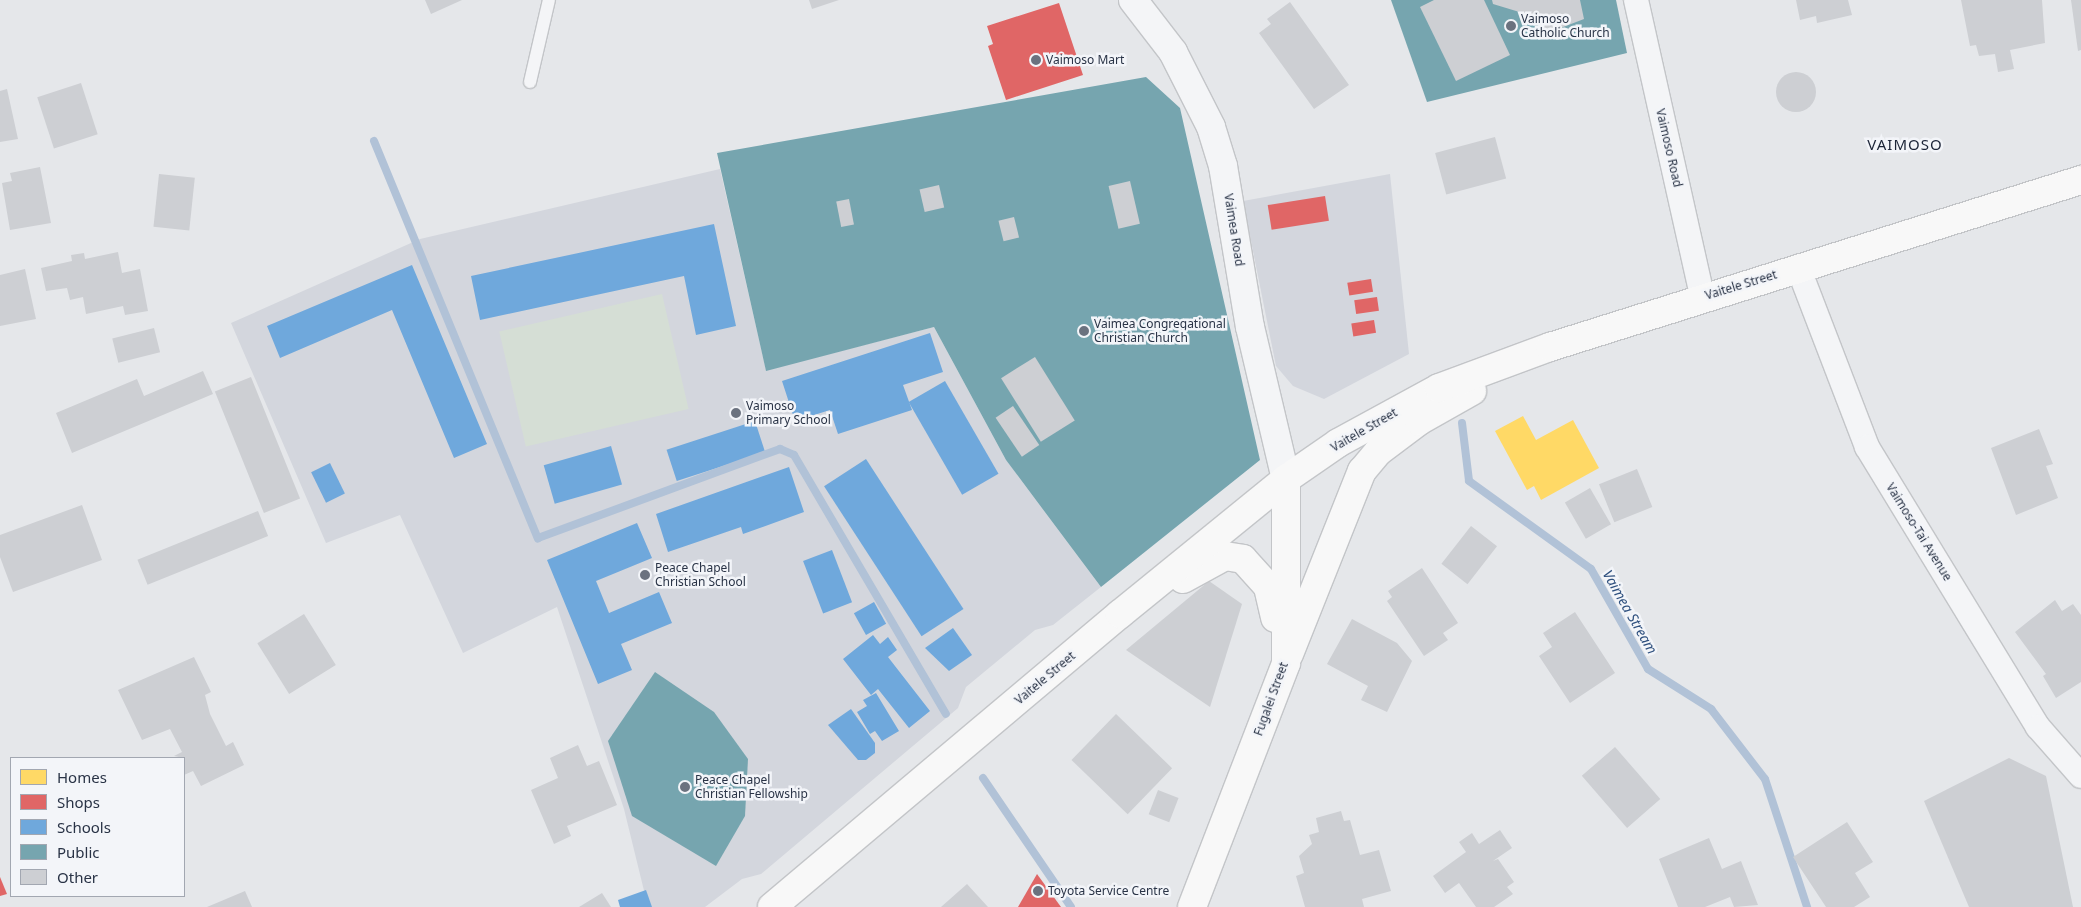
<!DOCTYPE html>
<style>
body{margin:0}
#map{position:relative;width:2081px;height:907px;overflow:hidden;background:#e5e7ea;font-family:"Noto Sans",sans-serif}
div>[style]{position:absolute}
.built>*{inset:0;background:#d3d6dd}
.green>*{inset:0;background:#d5ded5;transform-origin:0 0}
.homes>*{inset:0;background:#ffd966}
.shops>*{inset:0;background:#e06666;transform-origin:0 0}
.schools>*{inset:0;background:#6fa8dc;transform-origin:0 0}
.public>*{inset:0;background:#76a5af}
.stream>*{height:8px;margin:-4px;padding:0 4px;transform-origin:4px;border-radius:4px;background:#b1c2d7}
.building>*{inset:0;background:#cdcfd3;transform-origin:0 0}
.round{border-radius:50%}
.roads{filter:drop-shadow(1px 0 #c3c5c8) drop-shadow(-1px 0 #c3c5c8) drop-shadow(0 1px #c3c5c8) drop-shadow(0 -1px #c3c5c8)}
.service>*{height:12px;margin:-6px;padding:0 6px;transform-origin:6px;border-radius:6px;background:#f4f5f7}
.minor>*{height:24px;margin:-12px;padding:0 12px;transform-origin:12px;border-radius:12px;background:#f4f5f7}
.tertiary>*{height:28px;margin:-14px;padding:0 14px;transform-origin:14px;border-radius:14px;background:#f4f5f7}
.primary>*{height:28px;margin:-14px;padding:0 14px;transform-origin:14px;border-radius:14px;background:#f8f8f8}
.dots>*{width:14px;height:14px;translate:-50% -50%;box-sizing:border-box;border:2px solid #f3f5f9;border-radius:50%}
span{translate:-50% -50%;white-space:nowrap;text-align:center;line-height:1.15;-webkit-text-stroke:5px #f3f5f9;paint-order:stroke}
.poi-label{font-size:12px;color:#293346}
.left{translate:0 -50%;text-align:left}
.street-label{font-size:12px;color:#293346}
.water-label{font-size:14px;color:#2f507e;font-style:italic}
.quarter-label{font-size:15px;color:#1b2437;letter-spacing:1px}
.legend{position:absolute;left:10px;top:757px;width:175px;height:140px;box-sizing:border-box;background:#f3f5f9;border:1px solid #a2a7b1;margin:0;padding:6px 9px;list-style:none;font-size:15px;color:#293346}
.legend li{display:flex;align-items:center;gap:10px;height:25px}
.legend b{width:25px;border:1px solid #a2a7b1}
</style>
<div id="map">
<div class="built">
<i style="clip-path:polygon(720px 169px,766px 370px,934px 327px,1006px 460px,1101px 587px,1053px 625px,1035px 630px,966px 687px,958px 708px,761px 874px,742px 879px,705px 907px,648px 907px,624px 809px,557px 607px,463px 653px,400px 515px,326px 543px,231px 323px,420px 239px)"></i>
<i style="clip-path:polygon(1390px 174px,1409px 354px,1324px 399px,1293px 386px,1276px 366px,1243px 201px)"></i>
</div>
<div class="green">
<i style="left:662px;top:294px;width:118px;height:167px;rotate:77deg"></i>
</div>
<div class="homes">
<i style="clip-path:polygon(1523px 416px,1536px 440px,1573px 420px,1599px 468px,1541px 500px,1534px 486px,1527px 490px,1495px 431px)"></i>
<i style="clip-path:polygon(1091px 425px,1130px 477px,1115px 489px,1130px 508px,1106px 527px,1090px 507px,1072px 521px,1032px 471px)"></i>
</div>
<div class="shops">
<i style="clip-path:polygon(1059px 3px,1083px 75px,1006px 100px,988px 46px,993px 44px,987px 26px)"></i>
<i style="left:1325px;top:196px;width:25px;height:58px;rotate:81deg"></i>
<i style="left:1371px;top:279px;width:13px;height:24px;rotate:81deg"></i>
<i style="left:1377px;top:297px;width:14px;height:23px;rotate:82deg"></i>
<i style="left:1374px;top:320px;width:13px;height:23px;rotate:81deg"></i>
<i style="clip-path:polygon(1037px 874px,1061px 907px,1018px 907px)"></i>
<i style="clip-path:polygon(0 877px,7px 894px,0 896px)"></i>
</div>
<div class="schools">
<i style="clip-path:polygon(714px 224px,736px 326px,696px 335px,684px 276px,480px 320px,471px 276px)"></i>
<i style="clip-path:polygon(412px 265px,487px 444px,454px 458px,392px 310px,280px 358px,267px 326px)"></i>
<i style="clip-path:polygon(930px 333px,943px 372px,903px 385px,912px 410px,838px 434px,830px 410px,795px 421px,782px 381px)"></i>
<i style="left:945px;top:381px;width:107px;height:42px;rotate:60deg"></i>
<i style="left:755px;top:421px;width:33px;height:93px;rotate:72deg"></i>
<i style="left:611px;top:446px;width:40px;height:70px;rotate:74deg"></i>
<i style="left:866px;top:459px;width:179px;height:50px;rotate:57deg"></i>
<i style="left:330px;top:463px;width:34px;height:21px;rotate:64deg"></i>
<i style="clip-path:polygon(789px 467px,804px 512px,743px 534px,741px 527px,668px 552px,656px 514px)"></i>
<i style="clip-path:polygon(637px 523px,652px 558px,596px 581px,609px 613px,659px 592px,672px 623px,621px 644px,632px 670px,598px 684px,547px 560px)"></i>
<i style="left:832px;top:550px;width:56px;height:31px;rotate:69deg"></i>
<i style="left:874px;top:602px;width:25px;height:23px;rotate:61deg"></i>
<i style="clip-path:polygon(953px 628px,972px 655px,949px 671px,925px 648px)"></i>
<i style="clip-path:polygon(873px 635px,880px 644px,888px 637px,897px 650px,888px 657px,930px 711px,909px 728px,878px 689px,871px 695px,843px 659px)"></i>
<i style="clip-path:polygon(876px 693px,899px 731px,882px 741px,875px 731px,870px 734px,857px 712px,867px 706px,863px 700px)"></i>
<i style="clip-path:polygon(851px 709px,875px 743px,875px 753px,866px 760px,858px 760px,828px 725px)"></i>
<i style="clip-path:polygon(646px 890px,652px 907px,620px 907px,618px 900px)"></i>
</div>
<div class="public">
<i style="clip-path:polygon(1391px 0,1616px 0,1627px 53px,1427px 102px)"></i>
<i style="clip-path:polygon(1146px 77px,1180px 108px,1260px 460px,1101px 587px,1006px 460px,934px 327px,766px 371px,717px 153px)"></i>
<i style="clip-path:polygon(655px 672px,714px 712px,748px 759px,745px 816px,716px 866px,632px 816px,608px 741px)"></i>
</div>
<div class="stream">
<i style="left:374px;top:141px;width:430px;rotate:67.6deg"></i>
<i style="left:538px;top:538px;width:258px;rotate:-20.2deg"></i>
<i style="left:780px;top:449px;width:15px;rotate:23deg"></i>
<i style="left:794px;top:455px;width:300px;rotate:59.6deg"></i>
<i style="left:1462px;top:423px;width:58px;rotate:83.1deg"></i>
<i style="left:1469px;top:481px;width:150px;rotate:35.8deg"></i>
<i style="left:1591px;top:569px;width:115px;rotate:60.3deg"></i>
<i style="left:1648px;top:669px;width:75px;rotate:32.4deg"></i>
<i style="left:1711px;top:709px;width:88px;rotate:52.4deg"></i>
<i style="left:1765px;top:779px;width:135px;rotate:71.8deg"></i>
<i style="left:983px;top:778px;width:156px;rotate:55.7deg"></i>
</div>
<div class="building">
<i style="clip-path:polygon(425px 0,462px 0,431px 14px)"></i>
<i style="clip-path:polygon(809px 0,839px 0,812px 9px)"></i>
<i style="clip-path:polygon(1434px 0,1484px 0,1510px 55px,1456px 81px,1420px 7px)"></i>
<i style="clip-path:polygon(1492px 0,1580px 0,1584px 19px,1545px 34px,1539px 18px,1493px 4px)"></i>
<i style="clip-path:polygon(1796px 0,1848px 0,1852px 15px,1817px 23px,1816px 16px,1800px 20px)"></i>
<i style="clip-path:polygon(1961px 0,2042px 0,2045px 43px,2010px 50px,2014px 69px,1998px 72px,1995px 54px,1979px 56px,1976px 45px,1970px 46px)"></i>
<i style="clip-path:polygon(2071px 0,2081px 0,2081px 50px,2078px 51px)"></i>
<i style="clip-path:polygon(1290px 2px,1349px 85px,1314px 109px,1259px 33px,1271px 24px,1267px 19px)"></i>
<i class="round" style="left:1776px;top:72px;width:40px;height:40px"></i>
<i style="left:81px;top:83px;width:54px;height:46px;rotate:72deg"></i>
<i style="clip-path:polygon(7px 89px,18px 139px,0 142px,0 91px)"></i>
<i style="left:1495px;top:137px;width:43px;height:62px;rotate:75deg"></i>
<i style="clip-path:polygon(40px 167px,51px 223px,10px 230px,2px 183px,12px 181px,10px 173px)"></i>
<i style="left:159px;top:174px;width:36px;height:53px;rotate:6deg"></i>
<i style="left:1130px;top:181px;width:44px;height:22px;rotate:77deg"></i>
<i style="left:939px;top:185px;width:23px;height:20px;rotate:77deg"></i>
<i style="left:849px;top:199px;width:26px;height:13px;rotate:79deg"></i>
<i style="left:1014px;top:217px;width:21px;height:16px;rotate:76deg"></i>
<i style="clip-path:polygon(118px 252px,122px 273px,140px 269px,148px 311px,125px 315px,123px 306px,86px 314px,83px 297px,70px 300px,67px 288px,46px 291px,41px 268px,72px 261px,71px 255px,84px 253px,85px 259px)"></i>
<i style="clip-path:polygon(25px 269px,36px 319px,0 326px,0 275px)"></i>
<i style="left:154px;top:328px;width:25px;height:43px;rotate:76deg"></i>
<i style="left:1035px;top:357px;width:75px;height:40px;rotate:58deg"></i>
<i style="clip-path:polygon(203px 371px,213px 394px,72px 453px,56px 413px,137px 379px,144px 396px)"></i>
<i style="left:251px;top:377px;width:131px;height:39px;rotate:68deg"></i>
<i style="left:1013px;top:406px;width:47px;height:21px;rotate:56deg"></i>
<i style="clip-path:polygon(2039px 429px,2053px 464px,2046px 466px,2058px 498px,2016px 515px,1991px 448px)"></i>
<i style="left:1637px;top:469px;width:41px;height:41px;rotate:68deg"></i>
<i style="left:1590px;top:488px;width:42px;height:29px;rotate:60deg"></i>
<i style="clip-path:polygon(82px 505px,102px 560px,13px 592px,0 557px,0 535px)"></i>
<i style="left:258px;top:511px;width:27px;height:130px;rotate:68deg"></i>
<i style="left:1471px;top:526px;width:33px;height:48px;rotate:38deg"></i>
<i style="clip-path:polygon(1422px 568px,1458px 623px,1443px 633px,1448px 640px,1424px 656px,1387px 601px,1392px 597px,1388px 591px)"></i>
<i style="clip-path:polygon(1209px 581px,1242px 604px,1210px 707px,1126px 650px)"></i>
<i style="clip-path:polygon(2055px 600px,2062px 611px,2073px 604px,2081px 615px,2081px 682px,2056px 698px,2043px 676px,2046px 674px,2015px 632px)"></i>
<i style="clip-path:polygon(1575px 612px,1615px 673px,1570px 703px,1539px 656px,1552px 647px,1543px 633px)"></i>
<i style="left:304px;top:614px;width:60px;height:55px;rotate:58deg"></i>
<i style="clip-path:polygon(1352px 619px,1397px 643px,1412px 661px,1387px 712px,1361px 700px,1368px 686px,1327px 664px)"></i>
<i style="clip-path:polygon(194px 657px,211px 692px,205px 695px,210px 714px,226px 746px,233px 742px,244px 765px,201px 786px,193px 771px,184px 775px,184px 758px,174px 756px,182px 752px,170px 729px,142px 740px,118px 690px)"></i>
<i style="left:1116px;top:714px;width:78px;height:64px;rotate:44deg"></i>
<i style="clip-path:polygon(578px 745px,587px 766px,599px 761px,617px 805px,567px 826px,571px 836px,554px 844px,531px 790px,558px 778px,550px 758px)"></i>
<i style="left:1615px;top:747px;width:69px;height:44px;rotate:49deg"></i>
<i style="clip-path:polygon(2009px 758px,2046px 776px,2073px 907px,1969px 907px,1924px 801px)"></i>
<i style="left:1158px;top:790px;width:22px;height:26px;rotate:21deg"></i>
<i style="clip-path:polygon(1341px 811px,1344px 821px,1350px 820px,1360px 855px,1379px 850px,1391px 891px,1362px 899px,1364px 907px,1305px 907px,1296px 876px,1304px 873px,1299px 856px,1312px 844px,1309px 835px,1319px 832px,1316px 818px)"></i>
<i style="clip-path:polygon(1847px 822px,1873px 862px,1855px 873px,1870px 897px,1854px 907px,1826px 907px,1793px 857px)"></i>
<i style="clip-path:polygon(1500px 830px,1512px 848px,1493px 861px,1498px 859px,1514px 882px,1507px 887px,1513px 894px,1494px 907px,1476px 907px,1459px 883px,1445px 893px,1433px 876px,1466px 852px,1459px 842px,1472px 833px,1479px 844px)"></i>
<i style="clip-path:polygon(1709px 838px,1722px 869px,1741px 861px,1758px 905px,1734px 907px,1730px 897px,1705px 907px,1678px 907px,1659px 859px)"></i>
<i style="clip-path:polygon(967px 884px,988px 907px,941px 907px)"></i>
<i style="clip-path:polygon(245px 891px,252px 907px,207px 907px)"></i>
<i style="clip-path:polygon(602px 893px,611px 907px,579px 907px)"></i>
</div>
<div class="roads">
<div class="service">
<i style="left:530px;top:82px;width:84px;rotate:-77deg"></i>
</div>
<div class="minor">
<i style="left:1636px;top:0;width:303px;rotate:77.4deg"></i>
<i style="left:1798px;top:267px;width:193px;rotate:69deg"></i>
<i style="left:1867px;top:447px;width:328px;rotate:58.6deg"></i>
<i style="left:2038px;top:727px;width:65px;rotate:48.7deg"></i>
</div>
<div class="tertiary">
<i style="left:1133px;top:0;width:66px;rotate:52.4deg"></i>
<i style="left:1173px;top:52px;width:84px;rotate:63.1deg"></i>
<i style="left:1211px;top:127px;width:41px;rotate:72.9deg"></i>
<i style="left:1223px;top:166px;width:163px;rotate:80.5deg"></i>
<i style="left:1250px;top:327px;width:156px;rotate:76.7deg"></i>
</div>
<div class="primary">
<i style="left:1183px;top:579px;width:48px;rotate:-28.7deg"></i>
<i style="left:1225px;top:556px;width:18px;rotate:9deg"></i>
<i style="left:1243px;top:559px;width:38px;rotate:48deg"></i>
<i style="left:1268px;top:587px;width:32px;rotate:77deg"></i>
<i style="left:1289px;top:654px;width:197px;rotate:-68.3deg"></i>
<i style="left:1362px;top:471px;width:26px;rotate:-50deg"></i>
<i style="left:1379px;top:451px;width:50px;rotate:-36.9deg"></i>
<i style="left:1419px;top:421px;width:61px;rotate:-29.5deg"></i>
<i style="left:772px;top:907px;width:455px;rotate:-40.1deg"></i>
<i style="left:1120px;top:614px;width:214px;rotate:-39.1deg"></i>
<i style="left:1286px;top:479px;width:63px;rotate:-34.7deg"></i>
<i style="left:1338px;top:443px;width:115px;rotate:-28.6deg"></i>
<i style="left:1439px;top:388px;width:118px;rotate:-20.3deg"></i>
<i style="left:1550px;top:347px;width:557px;rotate:-17.46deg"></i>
<i style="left:1192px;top:907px;width:261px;rotate:-68.9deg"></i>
<i style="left:1286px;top:663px;width:184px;rotate:-90deg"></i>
</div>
</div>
<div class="dots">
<i style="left:1511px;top:26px;background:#6b727f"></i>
<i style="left:1036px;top:60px;background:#6b727f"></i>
<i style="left:1084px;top:331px;background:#6b727f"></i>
<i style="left:736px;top:413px;background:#6b727f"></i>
<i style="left:645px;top:575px;background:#6b727f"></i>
<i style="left:685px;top:787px;background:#6b727f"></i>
<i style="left:1038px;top:891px;background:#6b727f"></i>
</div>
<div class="poi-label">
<span class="left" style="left:1521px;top:26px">Vaimoso<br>Catholic Church</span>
<span class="left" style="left:1046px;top:60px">Vaimoso Mart</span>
<span class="left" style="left:1094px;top:331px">Vaimea Congregational<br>Christian Church</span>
<span class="left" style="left:746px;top:413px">Vaimoso<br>Primary School</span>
<span class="left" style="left:655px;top:575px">Peace Chapel<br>Christian School</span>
<span class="left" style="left:695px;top:787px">Peace Chapel<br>Christian Fellowship</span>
<span class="left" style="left:1048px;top:891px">Toyota Service Centre</span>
</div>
<div class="street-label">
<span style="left:1669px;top:148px;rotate:77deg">Vaimoso Road</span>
<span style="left:1234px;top:230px;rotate:81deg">Vaimea Road</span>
<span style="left:1741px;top:285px;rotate:-17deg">Vaitele Street</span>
<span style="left:1364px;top:430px;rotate:-30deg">Vaitele Street</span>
<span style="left:1919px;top:532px;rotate:58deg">Vaimoso-Tai Avenue</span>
<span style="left:1045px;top:678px;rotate:-40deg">Vaitele Street</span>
<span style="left:1271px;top:699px;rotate:-70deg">Fugalei Street</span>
</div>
<div class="water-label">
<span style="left:1630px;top:612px;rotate:60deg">Vaimea Stream</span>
</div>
<div class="quarter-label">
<span style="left:1905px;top:145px">VAIMOSO</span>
</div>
<ul class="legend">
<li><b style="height:14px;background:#ffd966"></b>Homes</li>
<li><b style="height:14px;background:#e06666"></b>Shops</li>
<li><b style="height:14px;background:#6fa8dc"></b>Schools</li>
<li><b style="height:14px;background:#76a5af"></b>Public</li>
<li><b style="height:14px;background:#cdcfd3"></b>Other</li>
</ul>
</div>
